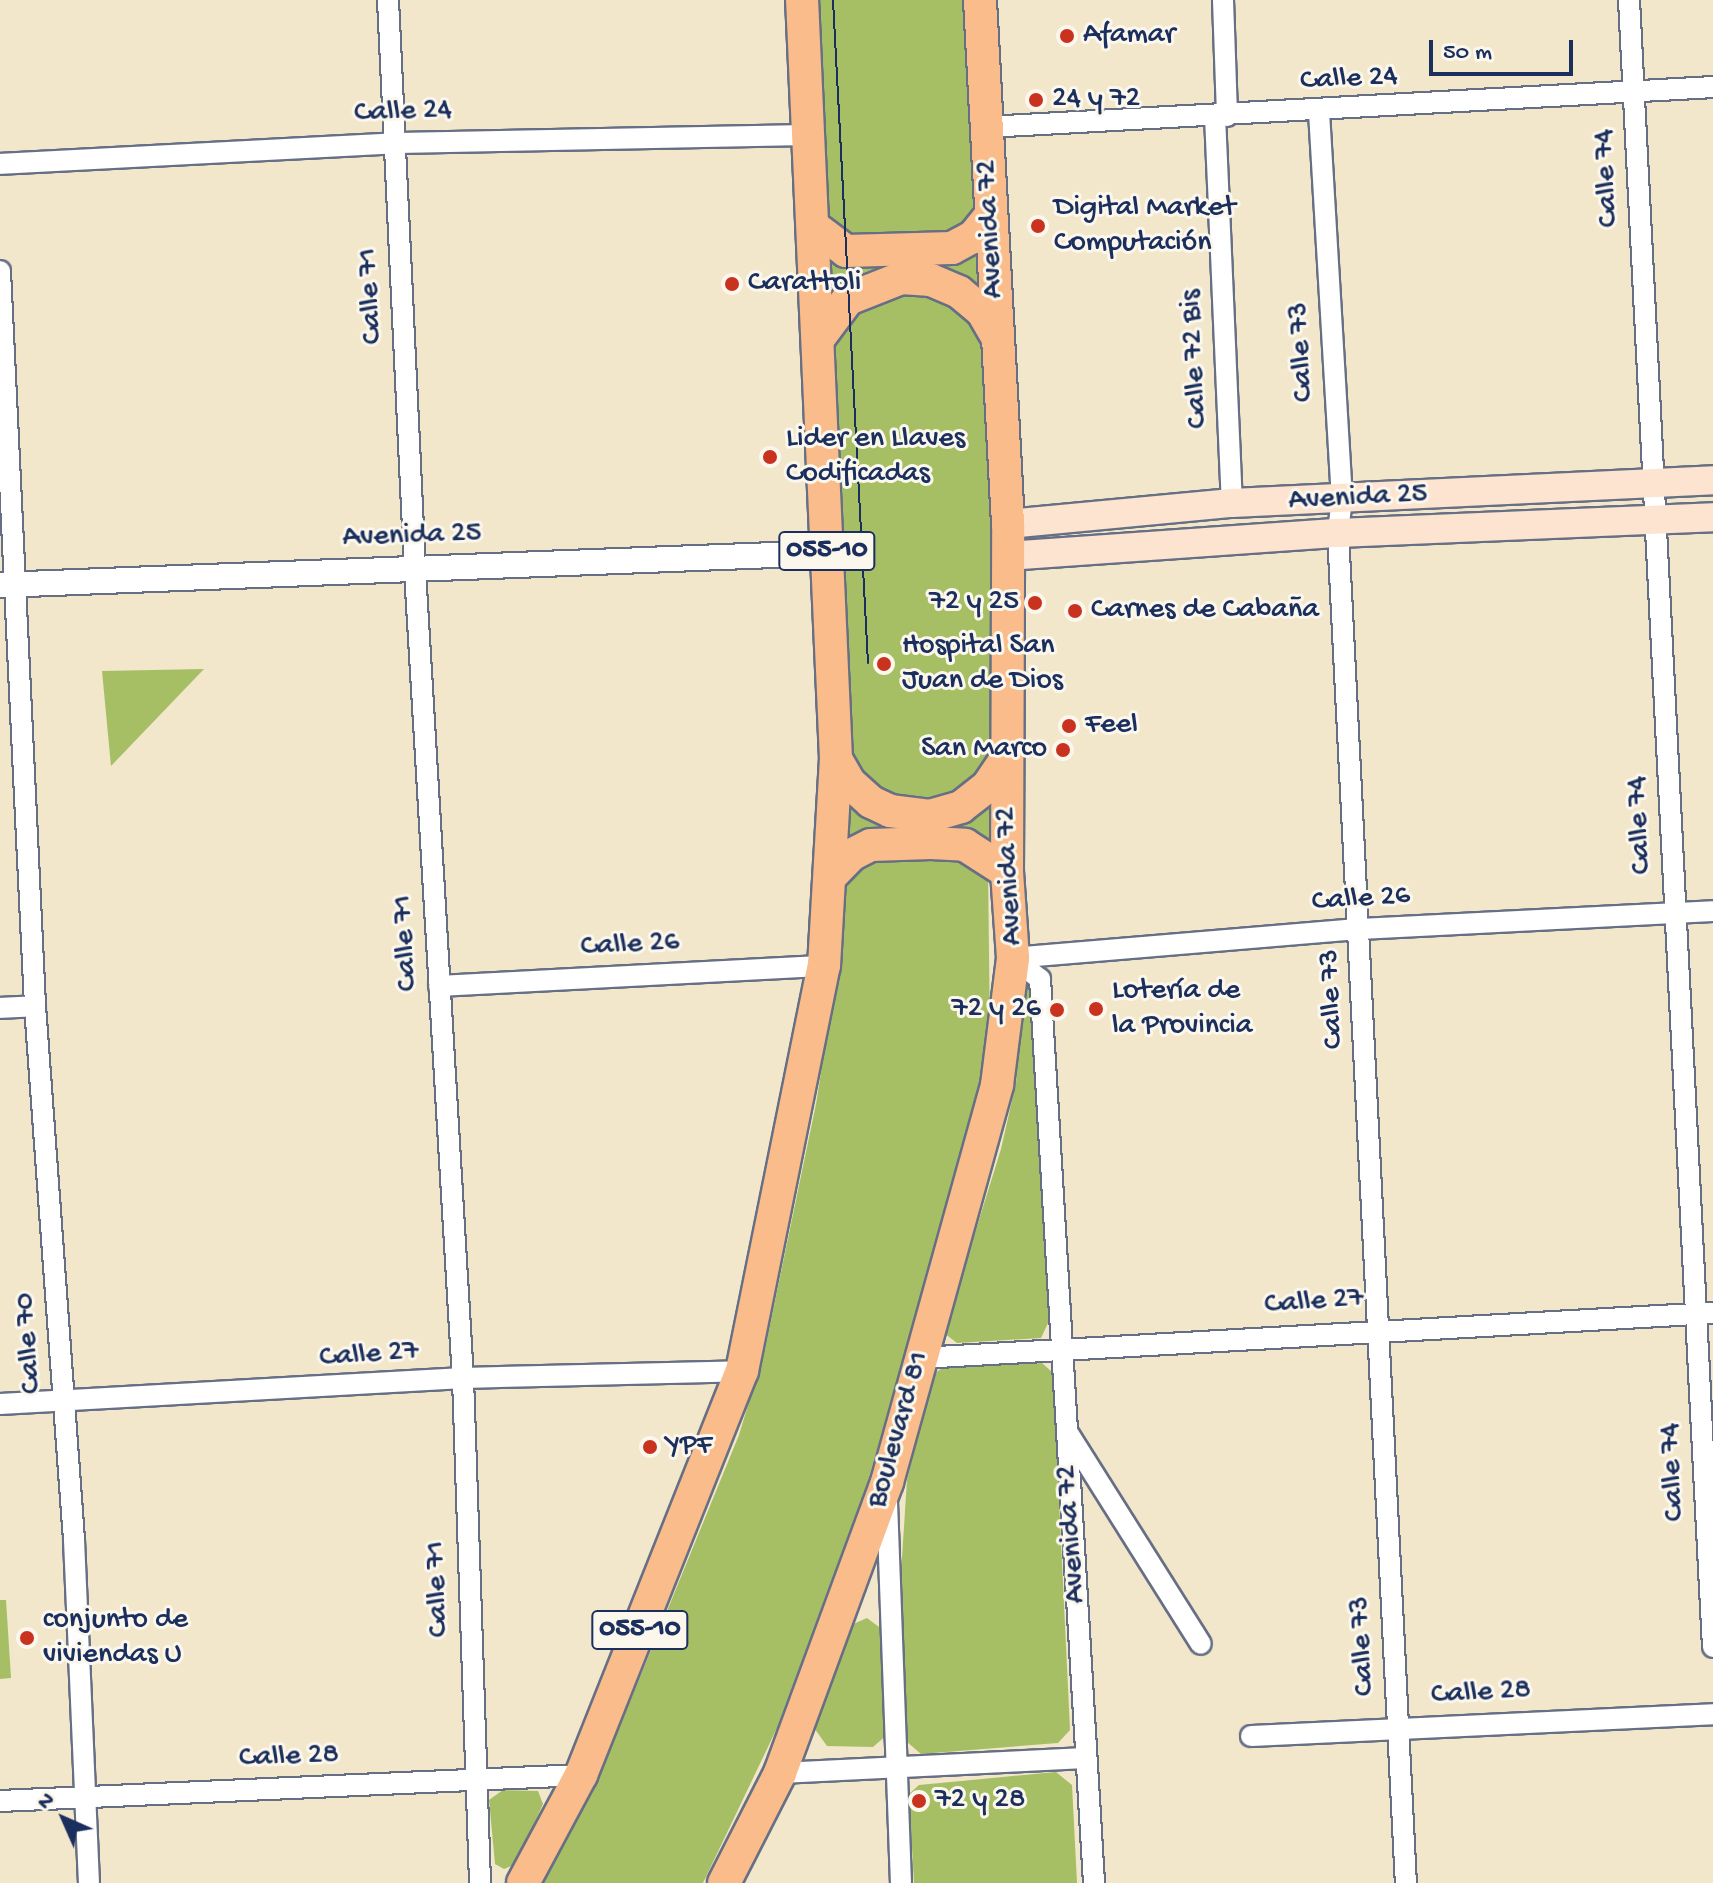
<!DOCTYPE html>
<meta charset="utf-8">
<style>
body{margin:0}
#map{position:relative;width:1713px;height:1883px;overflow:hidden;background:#f2e6cb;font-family:"Gochi Hand",sans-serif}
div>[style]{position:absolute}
.green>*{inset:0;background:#a6bf64}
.roads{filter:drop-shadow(2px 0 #666f84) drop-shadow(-2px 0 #666f84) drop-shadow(0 2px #666f84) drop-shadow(0 -2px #666f84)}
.minor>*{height:20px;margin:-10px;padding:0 10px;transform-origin:10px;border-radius:10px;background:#fff}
.tertiary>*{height:24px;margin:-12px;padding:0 12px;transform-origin:12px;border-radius:12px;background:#fff}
.secondary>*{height:28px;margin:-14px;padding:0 14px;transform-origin:14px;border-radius:14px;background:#fde4d0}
.trunk>*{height:32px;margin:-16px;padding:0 16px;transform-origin:16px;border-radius:16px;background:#f9bc8a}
.tram>*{height:2px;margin:-1px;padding:0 1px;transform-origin:1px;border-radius:1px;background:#1b2f5e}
.dots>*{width:22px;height:22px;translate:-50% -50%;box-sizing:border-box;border:4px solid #fbf7ec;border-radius:50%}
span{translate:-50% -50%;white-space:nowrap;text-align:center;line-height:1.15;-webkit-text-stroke:6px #fbf7ec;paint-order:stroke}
.shield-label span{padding:2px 6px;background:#fbf7ec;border:2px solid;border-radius:6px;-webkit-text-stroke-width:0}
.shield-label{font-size:28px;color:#1b2f5e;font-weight:700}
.poi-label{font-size:30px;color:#1b2f5e}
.left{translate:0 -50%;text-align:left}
.right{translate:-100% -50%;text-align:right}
.street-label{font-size:30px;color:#1b2f5e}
.north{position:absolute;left:24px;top:1779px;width:80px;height:80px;-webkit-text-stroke:6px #fbf7ec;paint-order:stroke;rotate:315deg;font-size:22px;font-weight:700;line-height:32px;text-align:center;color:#1b2f5e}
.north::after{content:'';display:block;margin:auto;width:28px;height:36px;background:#1b2f5e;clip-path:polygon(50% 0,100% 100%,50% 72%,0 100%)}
.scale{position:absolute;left:1429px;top:40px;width:144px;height:36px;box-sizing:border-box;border:4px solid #1b2f5e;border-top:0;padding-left:10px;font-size:24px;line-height:28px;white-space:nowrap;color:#1b2f5e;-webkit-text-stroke:6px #fbf7ec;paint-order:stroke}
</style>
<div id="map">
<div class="green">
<i style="clip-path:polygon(816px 0,964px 0,975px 208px,973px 222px,961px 233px,851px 243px,826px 220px)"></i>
<i style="clip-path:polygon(977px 246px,980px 292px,887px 265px,865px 272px,829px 300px,827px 252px)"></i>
<i style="clip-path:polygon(924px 289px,960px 308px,983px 350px,995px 595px,994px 738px,986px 767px,946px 802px,884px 797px,853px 764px,846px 738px,833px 353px,839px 331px,867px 299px)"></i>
<i style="clip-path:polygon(204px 669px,111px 766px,102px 671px)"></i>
<i style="clip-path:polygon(845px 798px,863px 813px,993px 798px,993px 842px,976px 833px,845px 846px)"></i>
<i style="clip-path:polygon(973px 852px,988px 868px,990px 1037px,977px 1114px,867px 1484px,777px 1728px,703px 1883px,539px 1883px,613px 1743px,739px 1435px,765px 1349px,816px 1104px,840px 953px,843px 875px,863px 856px)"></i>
<i style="clip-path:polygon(1030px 981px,1049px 1321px,1041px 1338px,957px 1343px,944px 1333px,1001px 1149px,1016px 1083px,1023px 987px)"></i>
<i style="clip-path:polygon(1042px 1363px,1053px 1373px,1070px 1730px,1058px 1743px,921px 1754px,906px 1741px,900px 1589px,907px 1480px,933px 1375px,942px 1368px)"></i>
<i style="clip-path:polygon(0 1600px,6px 1600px,11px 1678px,0 1679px)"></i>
<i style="clip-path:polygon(867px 1618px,883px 1630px,888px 1734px,873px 1747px,827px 1746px,812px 1725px,851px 1625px)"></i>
<i style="clip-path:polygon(1056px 1772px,1072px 1785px,1077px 1883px,914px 1883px,909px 1794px,919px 1785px)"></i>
<i style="clip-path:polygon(503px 1790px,538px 1791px,543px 1804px,516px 1864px,504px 1869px,495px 1864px,489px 1800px)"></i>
</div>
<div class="roads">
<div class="minor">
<i style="left:388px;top:0;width:572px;rotate:87.29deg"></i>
<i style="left:415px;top:571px;width:808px;rotate:86.6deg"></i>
<i style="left:463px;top:1378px;width:505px;rotate:88.07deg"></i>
<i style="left:1223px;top:0;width:116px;rotate:88deg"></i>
<i style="left:1629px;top:0;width:1649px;rotate:87.08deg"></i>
<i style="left:1319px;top:112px;width:388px;rotate:86.6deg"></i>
<i style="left:1342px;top:499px;width:34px;rotate:97deg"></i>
<i style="left:1338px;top:533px;width:1352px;rotate:87.12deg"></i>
<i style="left:1215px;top:116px;width:387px;rotate:87.5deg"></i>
<i style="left:987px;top:127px;width:727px;rotate:-3.15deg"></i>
<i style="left:0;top:164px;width:396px;rotate:-3deg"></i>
<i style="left:395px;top:143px;width:414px;rotate:-1.1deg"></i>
<i style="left:0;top:271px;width:736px;rotate:87.27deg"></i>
<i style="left:35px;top:1006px;width:535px;rotate:85.82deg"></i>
<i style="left:74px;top:1540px;width:343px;rotate:87.5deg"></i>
<i style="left:1013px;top:958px;width:34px;rotate:38deg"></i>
<i style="left:1040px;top:979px;width:906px;rotate:86.58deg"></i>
<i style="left:1013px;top:958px;width:348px;rotate:-4.8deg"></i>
<i style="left:1360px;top:929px;width:353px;rotate:-2.9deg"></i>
<i style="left:439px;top:986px;width:386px;rotate:-3deg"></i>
<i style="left:0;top:1008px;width:35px;rotate:-3deg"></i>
<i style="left:920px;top:1358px;width:794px;rotate:-3.25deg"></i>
<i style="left:0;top:1404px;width:464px;rotate:-3.2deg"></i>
<i style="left:463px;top:1378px;width:279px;rotate:-1.4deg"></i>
<i style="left:1068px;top:1433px;width:249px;rotate:57.8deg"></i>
<i style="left:887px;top:1502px;width:381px;rotate:87.9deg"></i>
<i style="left:1251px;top:1736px;width:463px;rotate:-2.7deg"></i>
<i style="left:780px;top:1773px;width:306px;rotate:-2.8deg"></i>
<i style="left:0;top:1801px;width:582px;rotate:-2.56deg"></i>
</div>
<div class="tertiary">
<i style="left:0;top:585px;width:828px;rotate:-2.22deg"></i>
</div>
<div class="secondary">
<i style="left:1008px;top:524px;width:225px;rotate:-5.4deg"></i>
<i style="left:1232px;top:503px;width:482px;rotate:-2.7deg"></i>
<i style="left:1007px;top:556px;width:332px;rotate:-4deg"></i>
<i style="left:1338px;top:533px;width:375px;rotate:-2.4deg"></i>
</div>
<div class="trunk">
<i style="left:814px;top:227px;width:40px;rotate:37deg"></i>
<i style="left:846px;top:251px;width:106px;rotate:-1.6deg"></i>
<i style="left:952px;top:248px;width:24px;rotate:-28deg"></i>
<i style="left:973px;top:237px;width:28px;rotate:-51deg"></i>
<i style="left:819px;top:338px;width:49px;rotate:-53.4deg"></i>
<i style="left:848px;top:299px;width:57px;rotate:-21.6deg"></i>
<i style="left:901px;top:278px;width:30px;rotate:4deg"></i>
<i style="left:931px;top:280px;width:30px;rotate:23deg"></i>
<i style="left:959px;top:292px;width:30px;rotate:40deg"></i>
<i style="left:982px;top:311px;width:30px;rotate:60deg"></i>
<i style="left:836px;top:759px;width:28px;rotate:60deg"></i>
<i style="left:850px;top:783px;width:28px;rotate:42deg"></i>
<i style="left:871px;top:802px;width:21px;rotate:25deg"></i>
<i style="left:890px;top:811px;width:40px;rotate:7.1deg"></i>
<i style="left:930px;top:816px;width:32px;rotate:-16deg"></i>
<i style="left:961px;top:807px;width:33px;rotate:-38deg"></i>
<i style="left:987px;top:787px;width:36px;rotate:-56deg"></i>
<i style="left:832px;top:875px;width:28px;rotate:-46deg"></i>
<i style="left:851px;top:855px;width:22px;rotate:-27deg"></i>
<i style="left:871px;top:845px;width:60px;rotate:-1.9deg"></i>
<i style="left:931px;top:843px;width:34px;rotate:3deg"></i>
<i style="left:965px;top:845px;width:50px;rotate:32.7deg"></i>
<i style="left:523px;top:1883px;width:123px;rotate:-61.8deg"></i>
<i style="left:581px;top:1775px;width:435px;rotate:-68.3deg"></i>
<i style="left:742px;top:1371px;width:413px;rotate:-78.6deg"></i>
<i style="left:824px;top:966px;width:207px;rotate:-86.7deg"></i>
<i style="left:836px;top:759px;width:760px;rotate:-92.56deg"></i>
<i style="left:724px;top:1883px;width:123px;rotate:-63deg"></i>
<i style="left:780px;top:1773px;width:310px;rotate:-69.8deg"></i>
<i style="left:887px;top:1482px;width:412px;rotate:-74.5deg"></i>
<i style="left:997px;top:1085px;width:128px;rotate:-82.8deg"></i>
<i style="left:1013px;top:958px;width:86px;rotate:-94deg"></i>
<i style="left:1007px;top:872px;width:348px;rotate:-89.8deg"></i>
<i style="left:1008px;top:524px;width:525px;rotate:-93.06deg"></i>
</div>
</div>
<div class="tram">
<i style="left:833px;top:0;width:664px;rotate:86.98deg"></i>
</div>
<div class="dots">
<i style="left:1067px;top:36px;background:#c8321e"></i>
<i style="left:1036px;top:100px;background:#c8321e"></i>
<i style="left:1038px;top:226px;background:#c8321e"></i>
<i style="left:732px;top:284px;background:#c8321e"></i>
<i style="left:770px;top:457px;background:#c8321e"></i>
<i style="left:1035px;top:603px;background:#c8321e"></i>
<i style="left:1075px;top:611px;background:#c8321e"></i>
<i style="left:884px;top:664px;background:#c8321e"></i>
<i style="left:1069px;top:726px;background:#c8321e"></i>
<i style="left:1063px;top:750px;background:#c8321e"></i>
<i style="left:1096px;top:1009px;background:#c8321e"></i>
<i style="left:1057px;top:1010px;background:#c8321e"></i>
<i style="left:650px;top:1447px;background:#c8321e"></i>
<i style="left:27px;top:1638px;background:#c8321e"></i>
<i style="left:919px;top:1801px;background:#c8321e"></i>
</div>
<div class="shield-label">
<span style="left:827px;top:551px">055-10</span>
<span style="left:640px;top:1630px">055-10</span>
</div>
<div class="poi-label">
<span class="left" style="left:1083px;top:36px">Afamar</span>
<span class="left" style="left:1052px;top:100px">24 y 72</span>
<span class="left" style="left:1054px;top:226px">Digital Market<br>Computación</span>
<span class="left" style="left:748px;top:284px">Carattoli</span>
<span class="left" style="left:786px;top:457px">Lider en Llaves<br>Codificadas</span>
<span class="right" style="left:1019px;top:603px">72 y 25</span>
<span class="left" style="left:1091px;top:611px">Carnes de Cabaña</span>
<span class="left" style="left:902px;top:664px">Hospital San<br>Juan de Dios</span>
<span class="left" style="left:1085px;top:726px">Feel</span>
<span class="right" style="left:1047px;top:750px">San Marco</span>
<span class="left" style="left:1112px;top:1009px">Lotería de<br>la Provincia</span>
<span class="right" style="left:1041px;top:1010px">72 y 26</span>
<span class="left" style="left:666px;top:1447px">YPF</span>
<span class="left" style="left:43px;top:1638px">conjunto de<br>viviendas U</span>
<span class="left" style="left:935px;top:1801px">72 y 28</span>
</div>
<div class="street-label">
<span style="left:1349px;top:80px;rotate:-3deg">Calle 24</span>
<span style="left:403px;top:113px;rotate:-2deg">Calle 24</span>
<span style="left:1608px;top:178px;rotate:-93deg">Calle 74</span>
<span style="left:992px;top:229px;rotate:-93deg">Avenida 72</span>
<span style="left:372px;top:296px;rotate:-93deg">Calle 71</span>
<span style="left:1303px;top:352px;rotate:-93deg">Calle 73</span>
<span style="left:1196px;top:359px;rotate:-93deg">Calle 72 Bis</span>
<span style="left:1358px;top:499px;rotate:-3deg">Avenida 25</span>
<span style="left:412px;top:537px;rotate:-2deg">Avenida 25</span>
<span style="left:1641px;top:825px;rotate:-93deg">Calle 74</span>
<span style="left:1011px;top:876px;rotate:-93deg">Avenida 72</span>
<span style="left:1361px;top:900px;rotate:-4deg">Calle 26</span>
<span style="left:407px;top:943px;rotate:-93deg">Calle 71</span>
<span style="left:630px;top:946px;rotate:-3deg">Calle 26</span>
<span style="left:1333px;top:999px;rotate:-93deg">Calle 73</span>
<span style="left:1314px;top:1303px;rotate:-4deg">Calle 27</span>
<span style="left:30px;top:1343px;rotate:-94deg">Calle 70</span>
<span style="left:369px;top:1356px;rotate:-4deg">Calle 27</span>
<span style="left:900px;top:1430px;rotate:-74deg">Boulevard 81</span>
<span style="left:1674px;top:1472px;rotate:-93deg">Calle 74</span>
<span style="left:1073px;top:1534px;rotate:-94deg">Avenida 72</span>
<span style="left:439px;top:1589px;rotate:-92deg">Calle 71</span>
<span style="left:1364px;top:1646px;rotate:-93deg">Calle 73</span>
<span style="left:1481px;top:1694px;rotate:-3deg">Calle 28</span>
<span style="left:289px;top:1758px;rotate:-2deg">Calle 28</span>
</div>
<div class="north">N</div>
<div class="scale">50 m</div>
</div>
